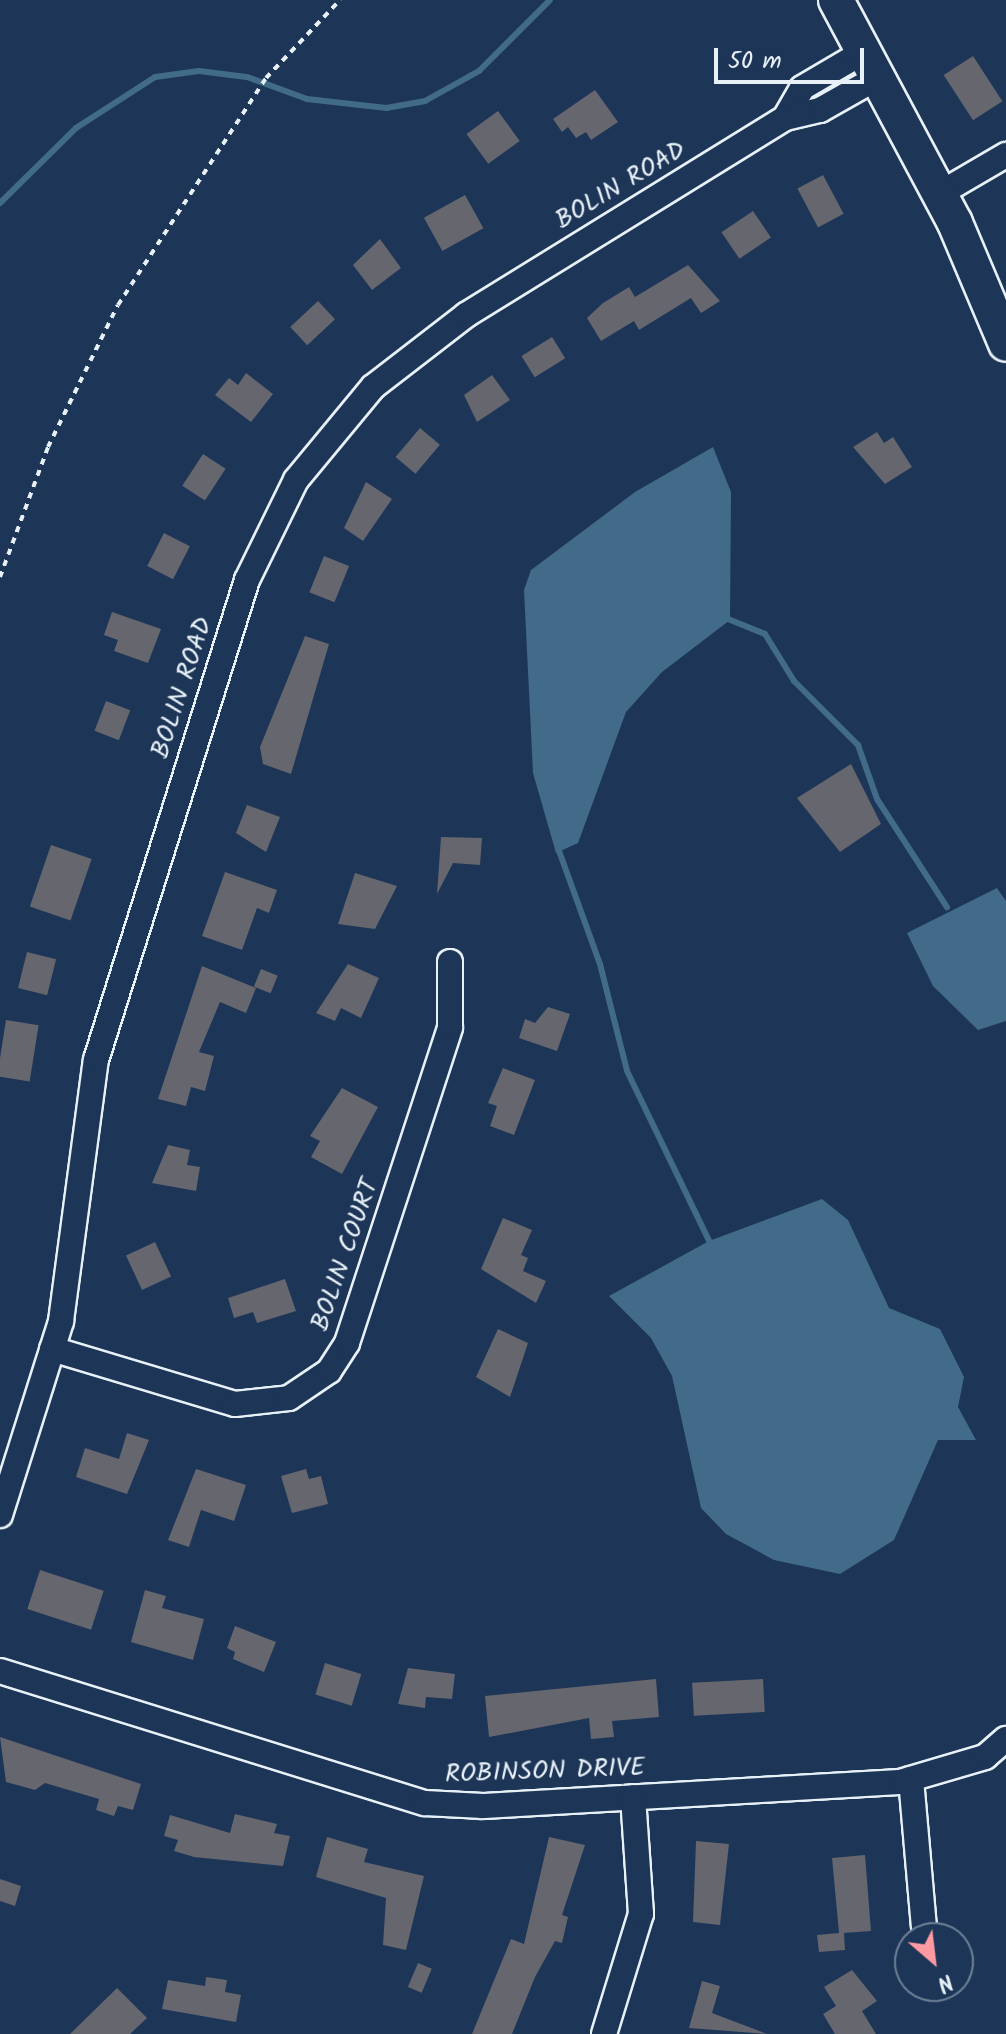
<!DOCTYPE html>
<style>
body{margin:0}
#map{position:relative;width:1006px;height:2034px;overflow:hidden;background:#1d3557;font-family:Kalam,sans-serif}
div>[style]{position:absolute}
.water>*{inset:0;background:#416b88}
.stream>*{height:6px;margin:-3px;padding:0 3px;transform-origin:3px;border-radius:3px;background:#416b88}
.building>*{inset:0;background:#65666e;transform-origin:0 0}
.path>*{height:4px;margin-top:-2px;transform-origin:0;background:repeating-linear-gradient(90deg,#e8f1f8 0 6px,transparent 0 12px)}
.roads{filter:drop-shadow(2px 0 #e8f1f8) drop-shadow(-2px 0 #e8f1f8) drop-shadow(0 2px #e8f1f8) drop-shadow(0 -2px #e8f1f8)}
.street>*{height:24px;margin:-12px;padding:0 12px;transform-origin:12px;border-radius:12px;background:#1d3557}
.secondary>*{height:34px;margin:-17px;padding:0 17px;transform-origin:17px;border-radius:17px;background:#1d3557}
span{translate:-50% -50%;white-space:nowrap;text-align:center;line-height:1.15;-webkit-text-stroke:8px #1d3557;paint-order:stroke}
.street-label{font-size:26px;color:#e8f1f8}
.north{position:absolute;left:894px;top:1922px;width:80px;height:80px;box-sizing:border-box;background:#1d3557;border:2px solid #6e8097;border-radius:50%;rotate:152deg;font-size:22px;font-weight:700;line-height:32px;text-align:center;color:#e8f1f8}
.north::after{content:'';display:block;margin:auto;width:28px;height:36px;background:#ff9aa2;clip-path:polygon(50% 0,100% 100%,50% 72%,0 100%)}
.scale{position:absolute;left:714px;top:48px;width:150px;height:36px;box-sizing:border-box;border:4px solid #e8f1f8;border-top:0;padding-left:10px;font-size:24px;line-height:28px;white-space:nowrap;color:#e8f1f8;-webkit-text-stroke:6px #1d3557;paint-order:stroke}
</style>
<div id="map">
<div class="water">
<i style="clip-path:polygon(713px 447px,731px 492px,730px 620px,662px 672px,626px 712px,578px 843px,556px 853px,533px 773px,524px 590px,531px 570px,635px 492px)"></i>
<i style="clip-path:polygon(997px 888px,1006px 901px,1006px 1021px,978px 1030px,933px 986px,907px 933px)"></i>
<i style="clip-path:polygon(822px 1199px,848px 1220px,889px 1308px,940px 1329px,964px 1377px,958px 1407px,976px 1440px,938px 1440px,894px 1540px,840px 1574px,774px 1560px,726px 1534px,701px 1508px,672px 1376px,651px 1338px,609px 1296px,709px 1241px)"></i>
</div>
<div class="stream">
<i style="left:0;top:203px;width:107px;rotate:-44.6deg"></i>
<i style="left:76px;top:128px;width:94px;rotate:-32.8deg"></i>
<i style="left:155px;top:77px;width:44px;rotate:-7.8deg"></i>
<i style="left:199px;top:71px;width:48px;rotate:7.1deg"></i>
<i style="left:247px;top:77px;width:64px;rotate:20.1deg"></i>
<i style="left:307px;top:99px;width:80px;rotate:6.5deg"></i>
<i style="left:386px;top:108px;width:40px;rotate:-10deg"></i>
<i style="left:425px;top:101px;width:62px;rotate:-29.1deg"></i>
<i style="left:479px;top:71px;width:100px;rotate:-45deg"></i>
<i style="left:723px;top:617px;width:45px;rotate:22deg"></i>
<i style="left:765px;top:634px;width:55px;rotate:58.3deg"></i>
<i style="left:794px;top:681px;width:91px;rotate:45deg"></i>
<i style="left:858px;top:745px;width:57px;rotate:70.6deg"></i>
<i style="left:877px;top:799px;width:129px;rotate:57.1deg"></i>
<i style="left:558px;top:848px;width:123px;rotate:70.1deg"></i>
<i style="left:600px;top:964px;width:110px;rotate:75.8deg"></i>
<i style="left:627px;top:1071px;width:189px;rotate:64.2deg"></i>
</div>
<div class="building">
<i style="left:973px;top:56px;width:54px;height:35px;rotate:57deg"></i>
<i style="clip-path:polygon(595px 90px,618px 122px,591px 140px,586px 132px,576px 138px,568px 127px,562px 132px,553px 119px)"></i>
<i style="left:498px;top:111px;width:37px;height:39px;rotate:54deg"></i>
<i style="left:823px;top:175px;width:44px;height:29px;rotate:62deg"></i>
<i style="left:465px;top:195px;width:38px;height:47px;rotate:61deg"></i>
<i style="left:753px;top:211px;width:32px;height:38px;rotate:56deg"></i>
<i style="clip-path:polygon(380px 239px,401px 268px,372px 290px,353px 265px)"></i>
<i style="clip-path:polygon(688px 265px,720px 301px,701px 313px,691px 298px,639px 330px,634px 321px,601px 341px,587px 318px,603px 303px,629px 287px,635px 297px)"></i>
<i style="left:318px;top:301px;width:25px;height:38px;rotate:47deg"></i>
<i style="left:552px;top:337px;width:25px;height:36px;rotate:58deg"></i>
<i style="clip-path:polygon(246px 373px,273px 394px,251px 422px,215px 395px,229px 378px,238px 385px)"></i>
<i style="clip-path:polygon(492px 375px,510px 400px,477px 422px,464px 395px)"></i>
<i style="left:420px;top:428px;width:26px;height:38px;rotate:40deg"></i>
<i style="clip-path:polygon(877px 432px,884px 443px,893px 437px,912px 467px,885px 484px,853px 447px)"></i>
<i style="left:203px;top:454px;width:27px;height:38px;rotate:33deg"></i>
<i style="clip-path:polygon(366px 482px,392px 499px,363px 541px,344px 528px)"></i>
<i style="left:164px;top:533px;width:29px;height:37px;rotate:27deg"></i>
<i style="left:324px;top:556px;width:27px;height:39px;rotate:22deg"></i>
<i style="clip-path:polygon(112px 612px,161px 629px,148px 663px,114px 651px,118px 640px,104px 635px)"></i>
<i style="clip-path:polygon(305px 636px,329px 644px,291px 774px,263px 764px,260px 747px)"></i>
<i style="left:106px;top:701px;width:26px;height:32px;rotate:21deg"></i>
<i style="clip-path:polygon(851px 764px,881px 824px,840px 852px,797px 798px)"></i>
<i style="clip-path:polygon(247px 805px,280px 817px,266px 852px,236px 833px)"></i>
<i style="clip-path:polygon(441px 837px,482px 838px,480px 865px,453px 863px,437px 894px)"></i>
<i style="left:51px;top:845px;width:43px;height:65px;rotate:19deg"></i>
<i style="clip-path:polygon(225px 872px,277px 890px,269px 913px,257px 908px,242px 950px,202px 936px)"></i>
<i style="clip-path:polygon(355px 873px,397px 886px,375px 929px,338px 924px)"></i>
<i style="left:27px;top:952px;width:30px;height:37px;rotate:14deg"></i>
<i style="clip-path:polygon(348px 964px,379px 978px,361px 1018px,341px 1008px,335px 1021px,316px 1013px)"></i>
<i style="clip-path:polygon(202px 966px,256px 988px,246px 1013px,220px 1002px,199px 1052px,214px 1056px,205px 1091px,191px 1087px,186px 1106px,158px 1099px)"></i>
<i style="left:261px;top:969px;width:18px;height:19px;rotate:22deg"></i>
<i style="clip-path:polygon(548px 1007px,570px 1014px,557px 1051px,519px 1038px,525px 1019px,535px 1023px)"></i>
<i style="left:6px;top:1020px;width:33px;height:57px;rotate:9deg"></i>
<i style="clip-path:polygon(503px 1068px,535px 1080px,514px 1135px,490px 1126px,497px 1106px,488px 1103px)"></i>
<i style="clip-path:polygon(342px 1088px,378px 1107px,342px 1174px,311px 1157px,320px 1141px,310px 1136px)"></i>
<i style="clip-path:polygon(168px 1145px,190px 1150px,187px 1165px,200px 1167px,196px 1191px,152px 1183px)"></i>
<i style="clip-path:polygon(503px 1218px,532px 1230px,521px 1255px,528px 1258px,523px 1271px,546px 1281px,536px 1303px,481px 1269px)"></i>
<i style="left:155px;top:1242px;width:38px;height:32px;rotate:65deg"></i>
<i style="clip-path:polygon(285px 1279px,296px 1311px,257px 1323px,253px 1312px,234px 1318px,228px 1298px)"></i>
<i style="clip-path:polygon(498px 1329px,528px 1343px,510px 1397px,476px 1377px)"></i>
<i style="clip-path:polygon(127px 1433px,149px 1440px,127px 1494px,76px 1477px,85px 1448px,119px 1459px)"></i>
<i style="clip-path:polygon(196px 1469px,246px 1485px,234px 1521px,201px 1510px,189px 1547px,168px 1540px)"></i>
<i style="clip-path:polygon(306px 1469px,309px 1479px,321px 1476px,328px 1504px,292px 1513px,281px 1476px)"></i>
<i style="left:40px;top:1570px;width:67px;height:41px;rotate:18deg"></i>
<i style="clip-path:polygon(145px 1590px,166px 1596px,162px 1608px,204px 1619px,193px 1660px,131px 1642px)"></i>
<i style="clip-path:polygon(235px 1626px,276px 1642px,264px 1672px,233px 1659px,235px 1652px,227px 1648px)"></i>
<i style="left:325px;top:1663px;width:38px;height:33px;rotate:17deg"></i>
<i style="clip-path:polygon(408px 1668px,455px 1674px,452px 1699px,426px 1697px,425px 1708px,398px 1704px)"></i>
<i style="clip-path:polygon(656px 1679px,659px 1717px,612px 1721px,614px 1737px,591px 1739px,589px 1718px,489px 1737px,485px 1696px)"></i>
<i style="left:763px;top:1679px;width:33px;height:71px;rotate:87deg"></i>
<i style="clip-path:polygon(0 1737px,141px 1784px,133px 1810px,118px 1806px,114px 1816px,96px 1810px,99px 1799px,45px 1783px,35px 1790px,6px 1782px)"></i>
<i style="clip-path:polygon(235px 1814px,277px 1824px,274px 1833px,290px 1836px,283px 1866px,194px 1857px,174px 1851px,178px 1840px,164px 1836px,170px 1815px,230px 1833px)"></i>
<i style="clip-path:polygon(327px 1837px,368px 1849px,364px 1862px,424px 1876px,406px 1950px,383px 1945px,386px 1898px,316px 1877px)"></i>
<i style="clip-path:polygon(549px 1837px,585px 1845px,562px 1915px,568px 1917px,562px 1943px,555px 1941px,535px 1977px,512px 2034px,472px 2034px,511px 1939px,524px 1944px)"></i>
<i style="clip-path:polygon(696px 1841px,729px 1844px,720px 1925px,693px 1922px)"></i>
<i style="clip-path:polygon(865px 1855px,871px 1931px,844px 1933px,845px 1950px,819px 1952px,817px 1935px,839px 1933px,832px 1858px)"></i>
<i style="clip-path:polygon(0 1879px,21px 1886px,15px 1906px,0 1901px)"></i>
<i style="left:418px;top:1963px;width:15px;height:26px;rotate:23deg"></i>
<i style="clip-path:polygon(852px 1970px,877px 2001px,862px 2011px,876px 2034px,835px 2034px,823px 2014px,836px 2006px,824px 1987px)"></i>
<i style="clip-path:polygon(206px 1977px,227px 1980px,225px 1992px,241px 1995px,236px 2022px,162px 2009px,168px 1980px,205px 1986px)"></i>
<i style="clip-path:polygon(702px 1981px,720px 1986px,712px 2013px,767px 2034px,689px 2028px)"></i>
<i style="clip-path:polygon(117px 1988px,147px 2018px,130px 2034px,70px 2034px)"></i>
</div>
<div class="path">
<i style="left:0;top:577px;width:139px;rotate:-69.7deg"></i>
<i style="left:48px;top:447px;width:158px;rotate:-63.8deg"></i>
<i style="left:118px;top:305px;width:271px;rotate:-56.9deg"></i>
<i style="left:266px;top:78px;width:108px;rotate:-46.5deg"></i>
</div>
<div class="roads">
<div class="street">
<i style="left:785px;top:118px;width:34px;rotate:-60deg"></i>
<i style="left:802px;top:88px;width:73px;rotate:-30.4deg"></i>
<i style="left:939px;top:194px;width:78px;rotate:-30.2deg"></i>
<i style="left:52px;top:1349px;width:191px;rotate:16.7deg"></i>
<i style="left:235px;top:1404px;width:54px;rotate:-6.3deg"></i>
<i style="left:289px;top:1398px;width:48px;rotate:-34deg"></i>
<i style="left:329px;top:1371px;width:33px;rotate:-57deg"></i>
<i style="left:347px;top:1343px;width:332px;rotate:-71.9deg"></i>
<i style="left:450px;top:1027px;width:65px;rotate:-90deg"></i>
<i style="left:0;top:1515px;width:203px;rotate:-72.5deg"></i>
<i style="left:61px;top:1321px;width:263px;rotate:-82.4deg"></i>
<i style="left:96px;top:1060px;width:503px;rotate:-72.54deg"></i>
<i style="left:247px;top:580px;width:111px;rotate:-63.9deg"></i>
<i style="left:296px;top:480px;width:121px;rotate:-50.4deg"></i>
<i style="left:373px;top:387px;width:118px;rotate:-37.7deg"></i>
<i style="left:466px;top:315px;width:375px;rotate:-31.7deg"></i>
<i style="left:785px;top:118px;width:36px;rotate:-13deg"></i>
<i style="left:820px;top:110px;width:69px;rotate:-29.5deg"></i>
<i style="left:0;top:1671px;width:445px;rotate:17.3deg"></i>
<i style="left:425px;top:1803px;width:58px;rotate:3deg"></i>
<i style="left:483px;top:1806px;width:418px;rotate:-3.3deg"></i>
<i style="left:900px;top:1782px;width:89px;rotate:-16.4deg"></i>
<i style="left:985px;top:1757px;width:28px;rotate:-41deg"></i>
<i style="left:911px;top:1779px;width:160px;rotate:85deg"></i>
<i style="left:604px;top:2034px;width:126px;rotate:-72.9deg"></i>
<i style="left:641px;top:1914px;width:117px;rotate:-93.9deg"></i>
</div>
<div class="secondary">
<i style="left:836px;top:0;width:253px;rotate:61.9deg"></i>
<i style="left:955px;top:223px;width:131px;rotate:67.1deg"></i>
</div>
</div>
<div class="street-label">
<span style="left:621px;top:186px;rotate:-31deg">BOLIN ROAD</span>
<span style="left:183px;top:688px;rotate:-72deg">BOLIN ROAD</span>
<span style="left:346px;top:1255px;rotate:-71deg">BOLIN COURT</span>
<span style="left:545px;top:1772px;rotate:-2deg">ROBINSON DRIVE</span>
</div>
<div class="north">N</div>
<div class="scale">50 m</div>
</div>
